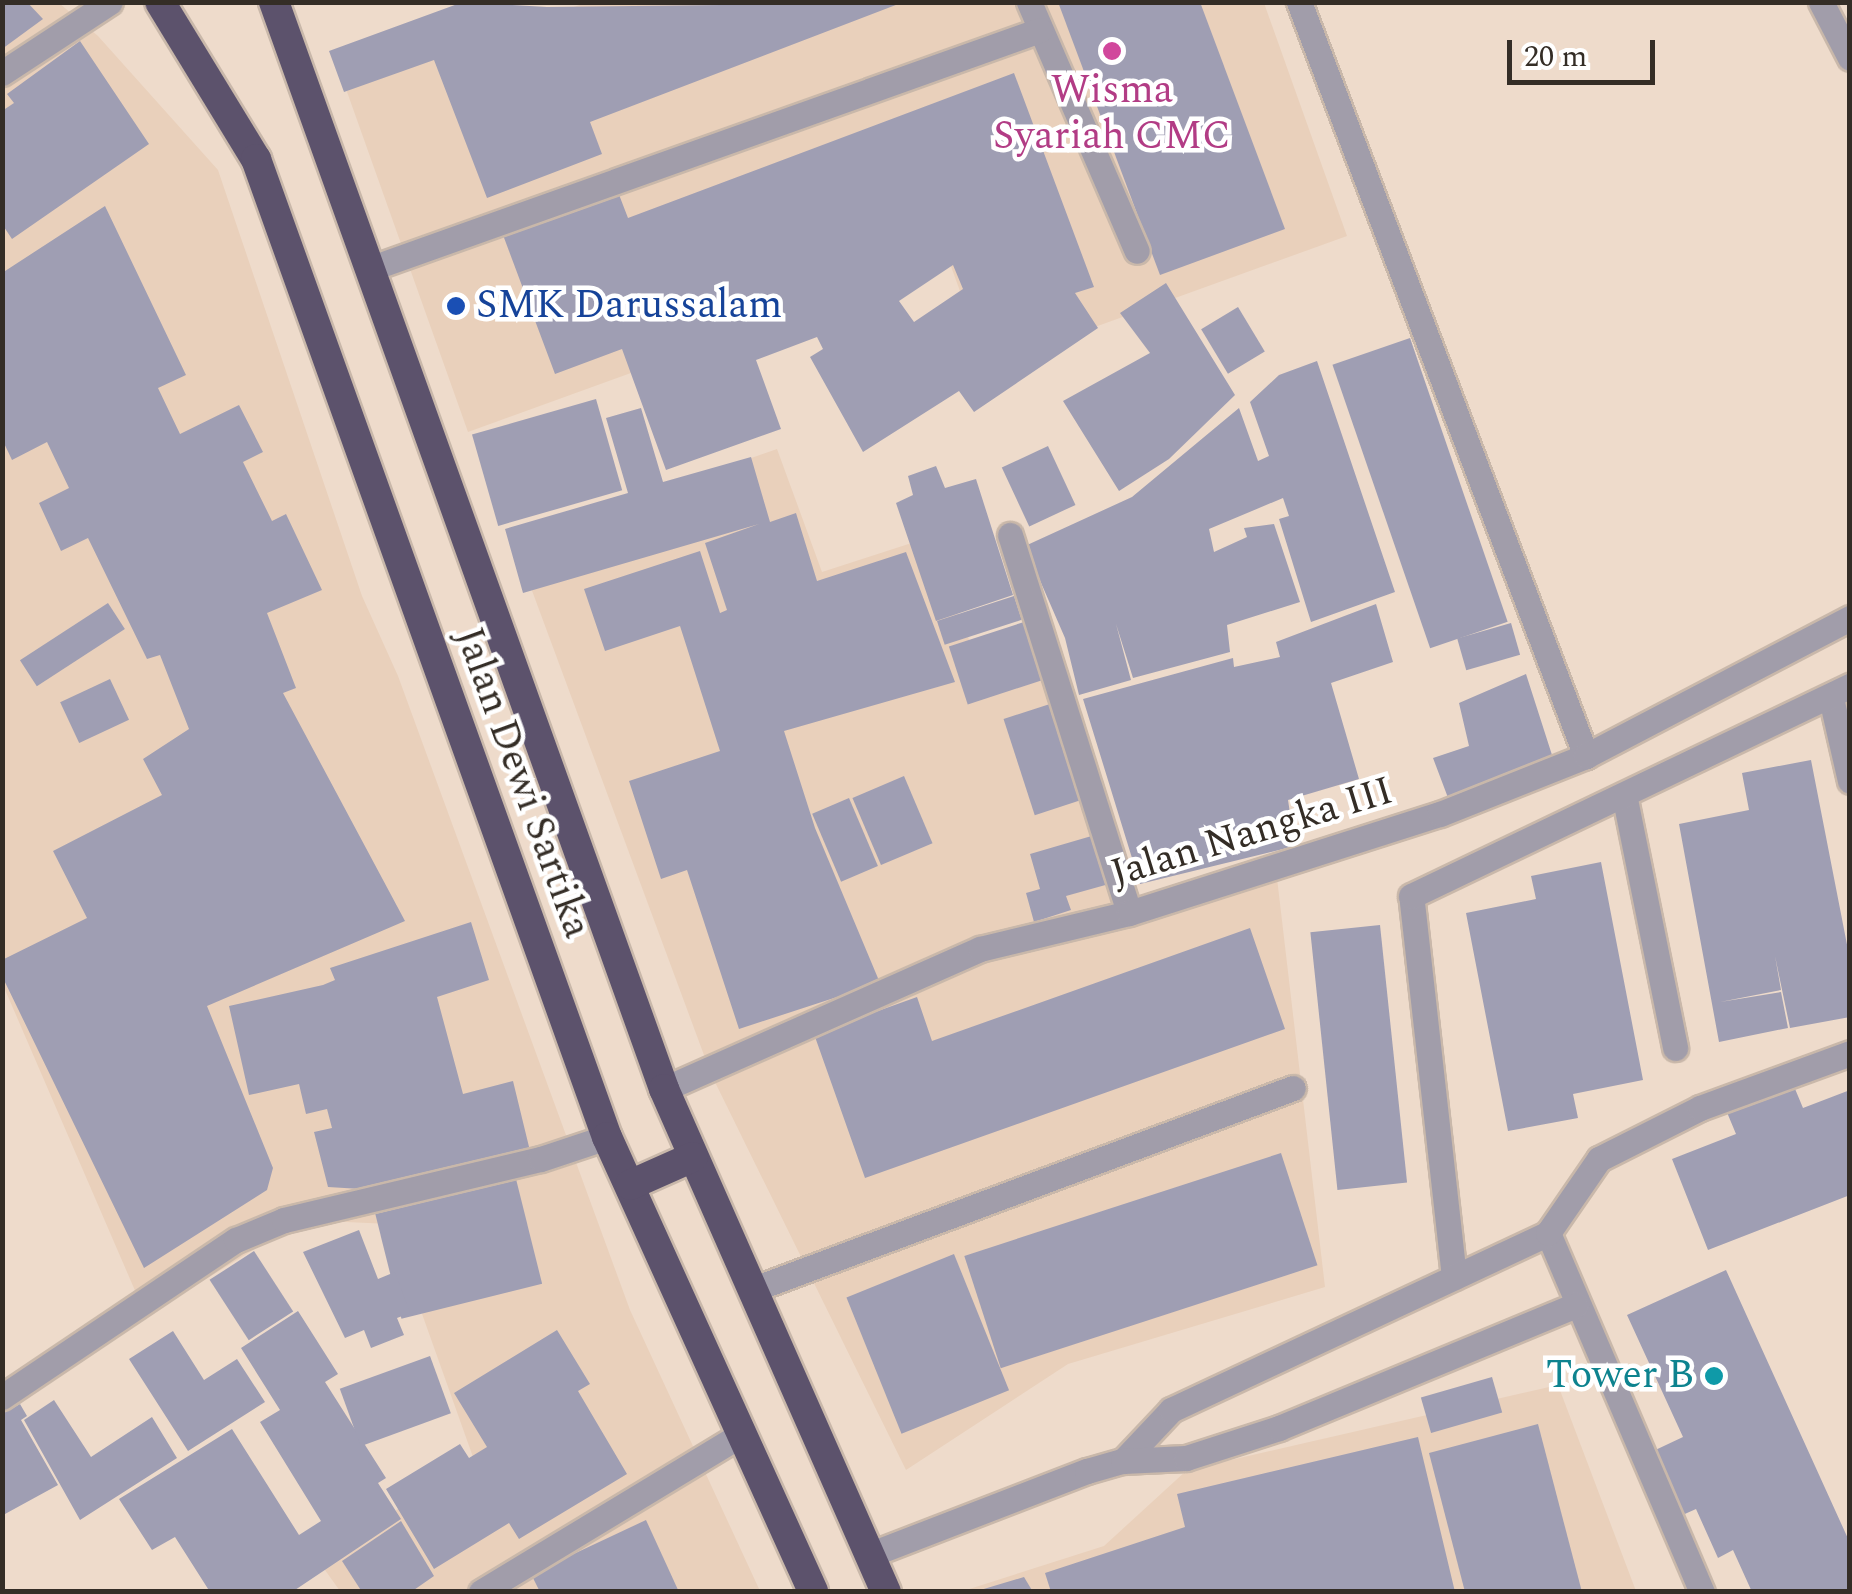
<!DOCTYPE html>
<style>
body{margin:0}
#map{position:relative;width:1852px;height:1594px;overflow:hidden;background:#eedbcb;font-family:Spectral,serif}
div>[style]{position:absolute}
.built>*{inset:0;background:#e9d0bb}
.building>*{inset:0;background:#9f9eb3;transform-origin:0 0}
.roads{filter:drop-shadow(2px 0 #c9b8aa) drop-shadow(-2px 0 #c9b8aa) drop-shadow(0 2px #c9b8aa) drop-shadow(0 -2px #c9b8aa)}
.minor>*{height:25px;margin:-12.5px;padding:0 12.5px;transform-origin:12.5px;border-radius:12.5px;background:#a19daa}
.highway>*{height:30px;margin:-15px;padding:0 15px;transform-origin:15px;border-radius:15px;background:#5c526c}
.dots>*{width:28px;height:28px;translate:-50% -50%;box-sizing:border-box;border:5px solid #fff;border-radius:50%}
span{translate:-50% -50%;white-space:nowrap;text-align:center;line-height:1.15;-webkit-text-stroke:9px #fff;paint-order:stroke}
.hotel-label{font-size:40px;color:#b23c85}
.transit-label{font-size:40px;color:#164399}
.left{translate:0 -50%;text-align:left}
.street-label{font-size:40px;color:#342d26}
.culture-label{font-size:40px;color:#0d838f}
.right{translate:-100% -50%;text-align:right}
.frame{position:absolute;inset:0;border:5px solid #342d26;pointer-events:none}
.scale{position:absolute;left:1507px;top:40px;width:148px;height:45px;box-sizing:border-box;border:5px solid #342d26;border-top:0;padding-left:12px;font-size:30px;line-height:35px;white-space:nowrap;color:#342d26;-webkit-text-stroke:8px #fff;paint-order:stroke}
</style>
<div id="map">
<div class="built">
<i style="clip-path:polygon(2px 3px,59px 3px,98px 36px,218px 170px,362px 596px,398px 676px,630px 1310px,760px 1591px,340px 1591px,320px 1563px,473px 1457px,390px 1224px,302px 1220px,146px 1316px,3px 985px)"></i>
<i style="clip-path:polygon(585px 3px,1264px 3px,1347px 236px,987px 366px,948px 258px,468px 432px,346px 89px)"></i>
<i style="clip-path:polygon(777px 449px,822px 572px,924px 539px,977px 657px,1040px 631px,1124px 922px,1277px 878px,1325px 1287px,1068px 1364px,906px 1470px,711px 1074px,514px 542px)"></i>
<i style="clip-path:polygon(1558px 1385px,1636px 1591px,960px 1592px,1104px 1546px,1187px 1470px)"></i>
</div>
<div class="building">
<i style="clip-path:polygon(2px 2px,27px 2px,43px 19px,2px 49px)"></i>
<i style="clip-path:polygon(463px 2px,547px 7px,901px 3px,590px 122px,602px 154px,487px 198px,434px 60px,344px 92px,329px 51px)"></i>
<i style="clip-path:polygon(1058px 2px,1200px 2px,1285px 229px,1160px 275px)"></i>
<i style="clip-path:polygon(80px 41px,149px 144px,12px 239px,2px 224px,2px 111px,14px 103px,7px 94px)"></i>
<i style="clip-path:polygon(evenodd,1014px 73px,1094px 287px,1075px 293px,1098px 328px,974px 412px,959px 391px,863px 452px,810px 357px,823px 349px,817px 337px,756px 360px,781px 429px,666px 470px,622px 349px,555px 374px,503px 235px,618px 192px,628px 218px,1014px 73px,953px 265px,963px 289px,914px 322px,899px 301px,953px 265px)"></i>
<i style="clip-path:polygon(105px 206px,186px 375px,158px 388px,180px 434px,239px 405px,263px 452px,243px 462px,272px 521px,286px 514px,322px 590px,267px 613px,296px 688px,283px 693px,405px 921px,207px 1006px,273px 1168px,267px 1190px,144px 1268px,2px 976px,2px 960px,87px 918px,53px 851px,162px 795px,143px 759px,189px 729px,160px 655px,147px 659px,88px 538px,61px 551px,39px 503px,69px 488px,47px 442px,12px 460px,2px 439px,2px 273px)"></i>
<i style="clip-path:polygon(1166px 283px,1235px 395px,1169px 459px,1119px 491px,1063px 401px,1150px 353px,1120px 313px)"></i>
<i style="left:1238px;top:307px;width:52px;height:43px;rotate:59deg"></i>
<i style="left:1410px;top:338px;width:300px;height:82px;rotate:71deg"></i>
<i style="clip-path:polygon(1317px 361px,1395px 592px,1311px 622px,1279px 519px,1289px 516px,1283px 498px,1209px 529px,1214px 552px,1247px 537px,1244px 528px,1274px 524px,1300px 602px,1227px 625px,1230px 652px,1133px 678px,1116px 624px,1131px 680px,1079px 695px,1065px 638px,1025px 546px,1132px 497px,1239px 408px,1258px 461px,1269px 456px,1250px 402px,1279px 375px)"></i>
<i style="left:596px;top:399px;width:95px;height:129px;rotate:74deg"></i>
<i style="clip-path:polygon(641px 408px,663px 482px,751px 457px,770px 522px,796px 513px,817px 581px,906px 552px,955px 682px,784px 731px,815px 828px,880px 983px,739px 1029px,687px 870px,661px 879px,629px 781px,720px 751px,680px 626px,605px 651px,584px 589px,700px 551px,720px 613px,727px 610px,705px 543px,759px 524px,523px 593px,505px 529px,628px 493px,606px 418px)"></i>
<i style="left:1048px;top:446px;width:65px;height:51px;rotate:65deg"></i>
<i style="clip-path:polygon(936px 466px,945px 488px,976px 479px,1013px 595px,936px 621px,896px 503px,913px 495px,908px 476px)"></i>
<i style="left:1014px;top:596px;width:25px;height:81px;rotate:72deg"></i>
<i style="left:108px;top:603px;width:31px;height:105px;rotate:57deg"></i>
<i style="clip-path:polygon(1376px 604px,1393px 662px,1331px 683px,1359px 779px,1288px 800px,1295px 846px,1140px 884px,1083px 699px,1233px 658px,1234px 667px,1280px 657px,1276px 642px)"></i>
<i style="left:1024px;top:622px;width:61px;height:79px;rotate:72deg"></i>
<i style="left:1511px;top:623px;width:33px;height:56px;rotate:74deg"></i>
<i style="clip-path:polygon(1526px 674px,1552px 755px,1488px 793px,1450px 803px,1433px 758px,1469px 746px,1459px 703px)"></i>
<i style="left:110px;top:679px;width:45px;height:55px;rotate:65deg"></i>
<i style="left:1053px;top:703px;width:101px;height:52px;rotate:72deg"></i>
<i style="clip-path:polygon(1811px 760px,1850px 960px,1850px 1017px,1790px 1028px,1775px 956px,1781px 990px,1720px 1002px,1781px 992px,1788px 1028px,1719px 1042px,1679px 824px,1749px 810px,1742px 773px)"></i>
<i style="left:904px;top:776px;width:73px;height:56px;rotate:67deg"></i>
<i style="left:849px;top:798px;width:74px;height:40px;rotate:67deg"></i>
<i style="clip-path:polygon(1095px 835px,1109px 884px,1066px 896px,1071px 910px,1034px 922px,1026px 893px,1040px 889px,1030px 854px)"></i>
<i style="clip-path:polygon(1601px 862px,1643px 1080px,1573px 1094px,1578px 1118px,1508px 1131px,1466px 913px,1536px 899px,1531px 876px)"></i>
<i style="clip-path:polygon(471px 922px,489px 980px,437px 997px,463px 1094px,513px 1081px,531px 1155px,361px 1189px,328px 1187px,314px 1132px,332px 1128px,327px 1109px,306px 1114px,299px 1084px,249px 1095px,229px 1006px,323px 985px,335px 980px,330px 968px)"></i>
<i style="left:1380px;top:925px;width:259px;height:70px;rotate:84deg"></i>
<i style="clip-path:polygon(1250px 928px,1285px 1029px,865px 1178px,814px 1034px,917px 997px,932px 1041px)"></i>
<i style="clip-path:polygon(1793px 1084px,1803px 1108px,1850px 1090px,1850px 1195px,1708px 1250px,1672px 1159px,1736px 1134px,1726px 1110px)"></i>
<i style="left:1281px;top:1153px;width:118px;height:333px;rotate:72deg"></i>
<i style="left:516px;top:1179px;width:108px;height:145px;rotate:76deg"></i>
<i style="clip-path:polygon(359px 1230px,378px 1279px,395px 1272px,410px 1313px,397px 1318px,404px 1335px,371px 1348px,364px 1330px,345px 1338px,303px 1252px)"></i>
<i style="left:254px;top:1251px;width:72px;height:53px;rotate:57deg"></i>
<i style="left:954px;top:1254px;width:147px;height:116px;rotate:68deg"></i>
<i style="clip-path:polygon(1726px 1270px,1850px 1543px,1850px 1592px,1752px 1592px,1733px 1550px,1718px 1558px,1696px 1509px,1678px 1517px,1649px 1453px,1683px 1437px,1627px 1315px)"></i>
<i style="clip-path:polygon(298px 1311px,338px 1374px,325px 1382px,386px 1478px,378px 1483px,401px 1519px,292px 1592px,210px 1592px,175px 1537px,152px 1550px,119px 1499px,232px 1429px,299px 1535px,321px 1521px,260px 1422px,280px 1410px,241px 1348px)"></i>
<i style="clip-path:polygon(557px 1330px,590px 1384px,578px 1391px,627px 1474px,519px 1539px,509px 1523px,434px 1569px,386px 1489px,460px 1444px,469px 1458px,487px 1447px,454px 1393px)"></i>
<i style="clip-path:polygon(173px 1331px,204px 1380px,237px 1359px,265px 1402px,188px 1451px,129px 1359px)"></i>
<i style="left:430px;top:1356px;width:61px;height:96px;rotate:70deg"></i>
<i style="left:1492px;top:1377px;width:37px;height:74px;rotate:74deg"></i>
<i style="clip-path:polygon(54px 1400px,91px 1457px,152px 1417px,177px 1458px,80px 1520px,24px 1420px)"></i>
<i style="clip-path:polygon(20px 1404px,27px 1416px,21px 1420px,58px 1485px,5px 1514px,2px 1414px)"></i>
<i style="clip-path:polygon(1538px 1424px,1582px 1592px,1465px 1592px,1429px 1453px)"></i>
<i style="clip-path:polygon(1418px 1437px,1455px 1592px,1051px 1592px,1045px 1573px,1185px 1527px,1177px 1494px)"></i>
<i style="clip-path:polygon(646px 1520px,679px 1592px,540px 1592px,531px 1574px)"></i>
<i style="clip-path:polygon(401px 1521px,434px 1576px,411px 1592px,362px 1592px,342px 1561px)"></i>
<i style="clip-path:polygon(1024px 1577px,1033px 1592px,977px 1592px,977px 1591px)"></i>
</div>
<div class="roads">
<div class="minor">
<i style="left:1029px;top:2px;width:271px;rotate:66.6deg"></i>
<i style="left:1299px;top:2px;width:807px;rotate:69.16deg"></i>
<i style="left:1821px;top:2px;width:63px;rotate:62.6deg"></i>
<i style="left:2px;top:73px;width:129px;rotate:-33.3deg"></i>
<i style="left:372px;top:268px;width:709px;rotate:-19.61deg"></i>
<i style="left:1010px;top:535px;width:396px;rotate:72.5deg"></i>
<i style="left:1831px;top:698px;width:85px;rotate:77.1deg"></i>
<i style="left:1625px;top:799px;width:254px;rotate:78.6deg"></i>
<i style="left:664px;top:1089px;width:346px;rotate:-23.9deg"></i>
<i style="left:980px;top:949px;width:153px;rotate:-13.6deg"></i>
<i style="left:1129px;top:913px;width:326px;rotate:-17.7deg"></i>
<i style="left:1440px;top:814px;width:157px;rotate:-21.7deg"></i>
<i style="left:1586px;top:756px;width:298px;rotate:-27.6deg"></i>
<i style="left:1548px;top:1233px;width:391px;rotate:66.8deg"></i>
<i style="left:1454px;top:1277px;width:383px;rotate:-96.4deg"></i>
<i style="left:1411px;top:896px;width:487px;rotate:-25.6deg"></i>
<i style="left:754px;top:1289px;width:575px;rotate:-20.45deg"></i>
<i style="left:2px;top:1397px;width:282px;rotate:-33.9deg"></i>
<i style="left:236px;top:1240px;width:52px;rotate:-22.6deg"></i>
<i style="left:284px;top:1220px;width:264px;rotate:-13.4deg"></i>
<i style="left:541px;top:1159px;width:70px;rotate:-18.4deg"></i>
<i style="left:1123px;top:1461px;width:70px;rotate:-46.7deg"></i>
<i style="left:1171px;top:1410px;width:416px;rotate:-25.1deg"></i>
<i style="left:1548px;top:1233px;width:90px;rotate:-55.4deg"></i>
<i style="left:1599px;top:1159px;width:113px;rotate:-26.8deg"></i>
<i style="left:1700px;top:1108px;width:160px;rotate:-20.1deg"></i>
<i style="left:869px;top:1555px;width:234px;rotate:-21.1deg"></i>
<i style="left:1087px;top:1471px;width:37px;rotate:-16deg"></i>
<i style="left:1123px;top:1461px;width:63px;rotate:-2.7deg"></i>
<i style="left:1186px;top:1458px;width:98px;rotate:-17.9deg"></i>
<i style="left:1279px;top:1428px;width:321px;rotate:-22.5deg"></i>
<i style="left:481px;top:1592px;width:305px;rotate:-31.2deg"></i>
</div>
<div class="highway">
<i style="left:160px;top:2px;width:184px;rotate:58.6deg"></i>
<i style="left:256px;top:159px;width:1039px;rotate:70.26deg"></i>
<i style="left:607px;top:1137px;width:499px;rotate:65.6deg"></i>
<i style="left:274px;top:2px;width:1155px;rotate:70.26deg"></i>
<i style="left:664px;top:1089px;width:550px;rotate:66.19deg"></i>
<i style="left:630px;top:1185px;width:69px;rotate:-24deg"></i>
</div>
</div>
<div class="dots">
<i style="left:1112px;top:51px;background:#d1479c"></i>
<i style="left:456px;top:306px;background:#1a4fb4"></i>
<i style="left:1714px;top:1376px;background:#0f9aa8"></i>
</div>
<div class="hotel-label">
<span style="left:1112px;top:114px">Wisma<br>Syariah CMC</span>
</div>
<div class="transit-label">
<span class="left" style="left:476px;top:306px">SMK Darussalam</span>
</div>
<div class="street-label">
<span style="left:522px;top:783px;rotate:70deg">Jalan Dewi Sartika</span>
<span style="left:1252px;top:833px;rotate:-17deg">Jalan Nangka III</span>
</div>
<div class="culture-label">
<span class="right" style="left:1694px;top:1376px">Tower B</span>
</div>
<div class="frame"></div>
<div class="scale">20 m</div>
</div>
